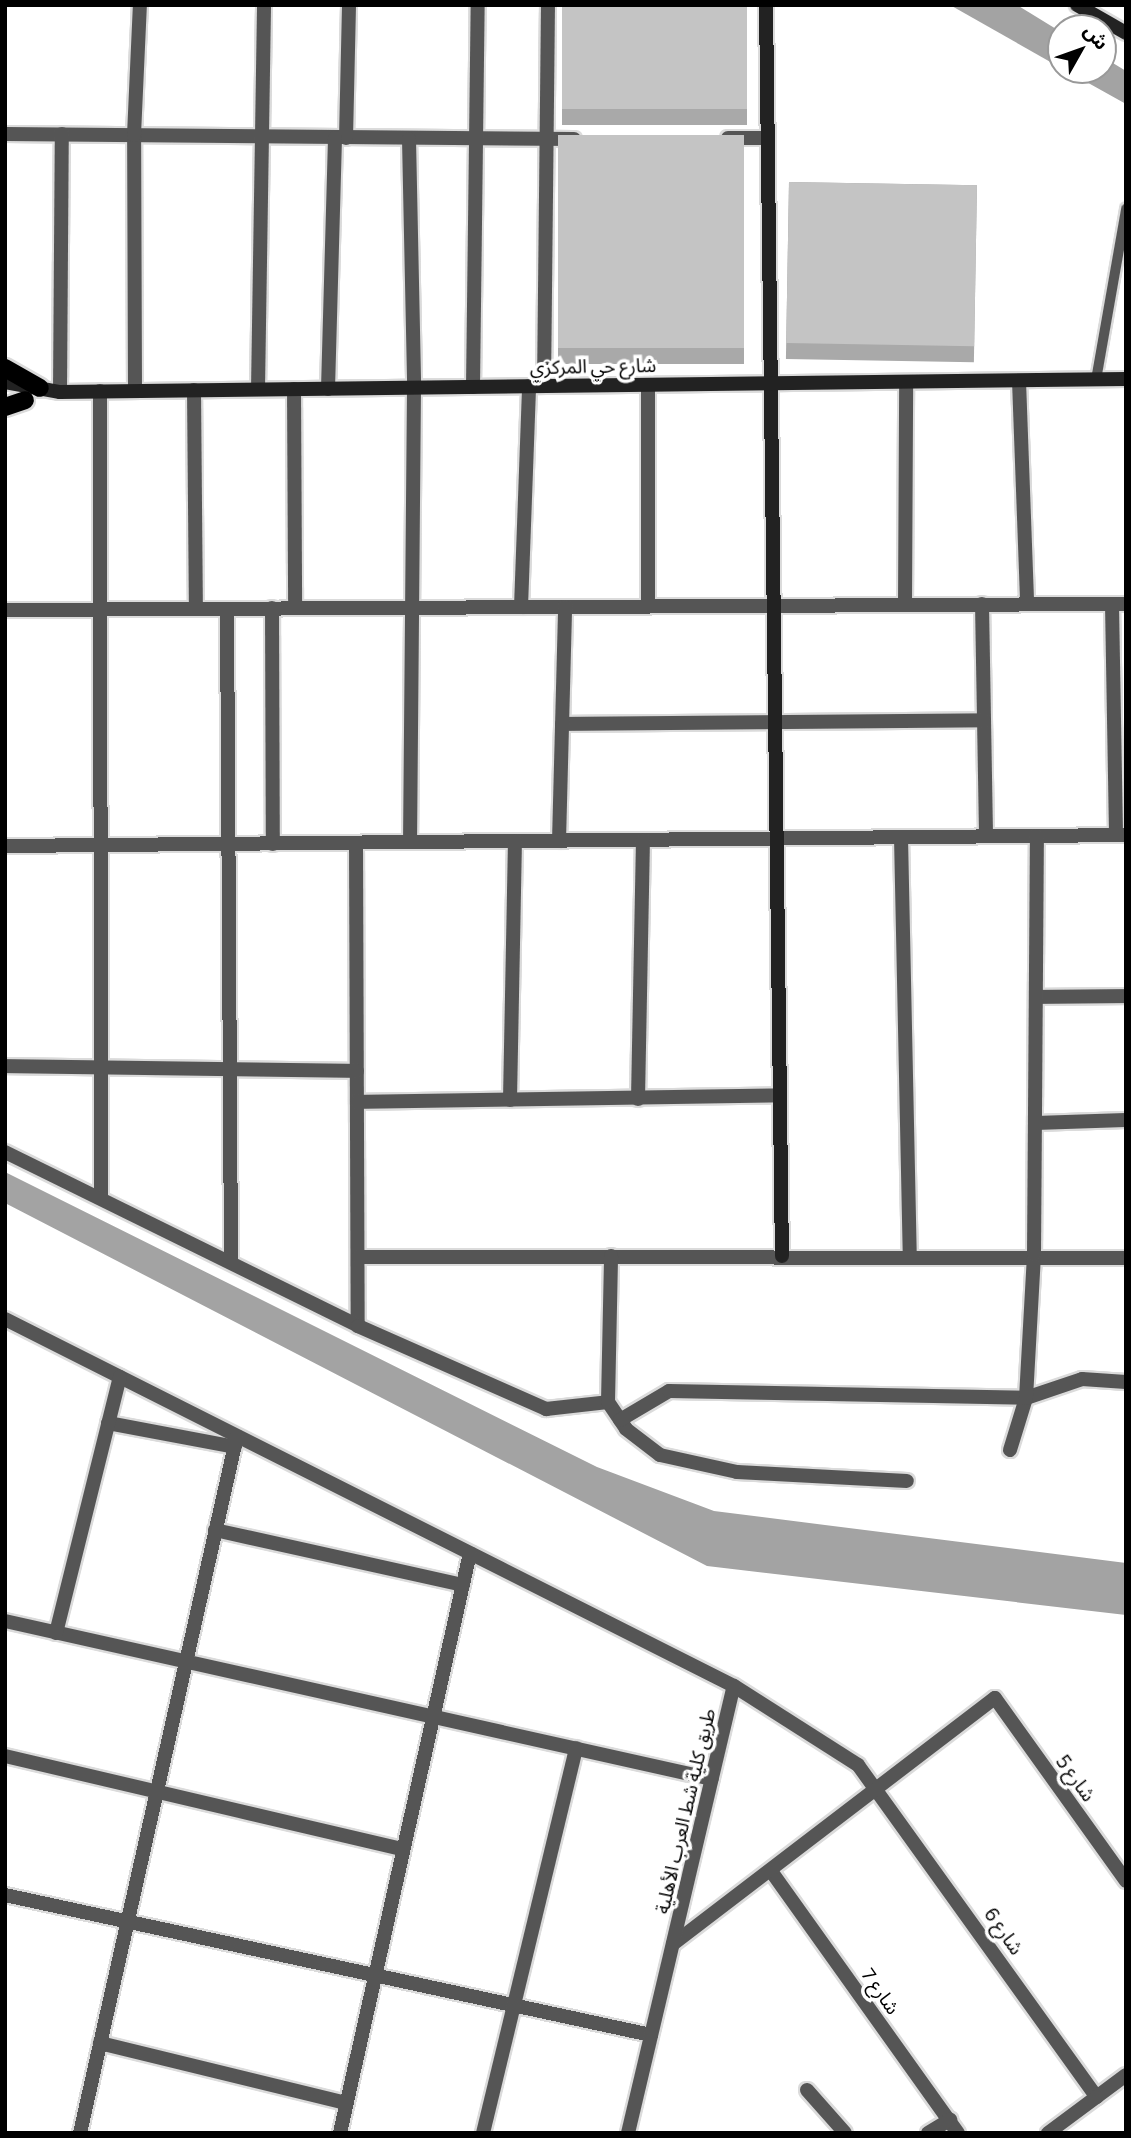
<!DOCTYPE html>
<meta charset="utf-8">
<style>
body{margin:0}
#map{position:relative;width:1131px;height:2138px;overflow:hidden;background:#fff;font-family:Commissioner,"Noto Sans Arabic",sans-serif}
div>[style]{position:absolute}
.water>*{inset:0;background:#a3a3a3}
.roads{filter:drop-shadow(2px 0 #dbdbdb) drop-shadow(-2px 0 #dbdbdb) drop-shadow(0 2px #dbdbdb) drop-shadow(0 -2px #dbdbdb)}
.lane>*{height:10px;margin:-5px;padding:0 5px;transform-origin:5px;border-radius:5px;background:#555}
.street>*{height:14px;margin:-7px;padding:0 7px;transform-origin:7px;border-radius:7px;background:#555}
.secondary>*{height:14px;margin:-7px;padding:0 7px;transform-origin:7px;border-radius:7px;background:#222}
.primary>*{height:18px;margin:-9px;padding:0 9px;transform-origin:9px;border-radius:9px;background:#000}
.wall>*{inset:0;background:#a9a9a9;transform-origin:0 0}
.building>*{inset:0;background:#c4c4c4;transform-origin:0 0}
span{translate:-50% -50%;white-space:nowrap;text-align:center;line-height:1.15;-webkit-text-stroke:7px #fff;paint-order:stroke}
.street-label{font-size:19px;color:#000}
.frame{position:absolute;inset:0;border:7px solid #000;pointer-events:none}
.north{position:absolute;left:1047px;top:14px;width:70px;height:70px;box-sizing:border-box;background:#fff;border:2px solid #999;border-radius:50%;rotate:50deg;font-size:19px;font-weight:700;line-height:28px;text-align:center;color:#000}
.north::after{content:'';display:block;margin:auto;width:24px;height:32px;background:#000;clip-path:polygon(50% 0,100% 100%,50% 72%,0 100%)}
</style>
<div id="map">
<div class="water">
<i style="clip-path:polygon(950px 5px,1017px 5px,1061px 32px,1061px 68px)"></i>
<i style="clip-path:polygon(1103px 57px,1126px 71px,1126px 104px,1065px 70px,1103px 70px)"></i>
<i style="clip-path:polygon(5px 1172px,597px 1467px,714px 1511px,1126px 1563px,1126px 1615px,707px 1566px,5px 1203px)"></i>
</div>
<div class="roads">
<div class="lane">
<i style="left:1096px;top:380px;width:174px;rotate:-80deg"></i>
</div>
<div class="street">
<i style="left:5px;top:134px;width:569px;rotate:0.5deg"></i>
<i style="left:346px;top:138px;width:133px;rotate:-88.7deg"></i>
<i style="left:728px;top:138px;width:40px"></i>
<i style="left:409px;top:139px;width:249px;rotate:88.8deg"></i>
<i style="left:414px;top:388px;width:454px;rotate:90.5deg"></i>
<i style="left:1019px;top:381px;width:223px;rotate:87.9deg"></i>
<i style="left:648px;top:385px;width:221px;rotate:90deg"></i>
<i style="left:544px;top:386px;width:381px;rotate:-89.4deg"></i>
<i style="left:473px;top:387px;width:382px;rotate:-89.3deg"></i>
<i style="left:258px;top:389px;width:384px;rotate:-89.1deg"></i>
<i style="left:294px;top:389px;width:219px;rotate:89.7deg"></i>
<i style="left:328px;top:389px;width:251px;rotate:-88.4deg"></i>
<i style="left:194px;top:390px;width:219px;rotate:89.5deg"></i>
<i style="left:100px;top:391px;width:807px;rotate:89.93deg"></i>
<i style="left:135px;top:391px;width:256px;rotate:-90.2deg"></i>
<i style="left:134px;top:135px;width:130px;rotate:-87.4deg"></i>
<i style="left:60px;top:392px;width:258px;rotate:-89.6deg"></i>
<i style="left:982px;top:604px;width:232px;rotate:89deg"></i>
<i style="left:1112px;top:604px;width:231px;rotate:89deg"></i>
<i style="left:905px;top:605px;width:223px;rotate:-89.7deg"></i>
<i style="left:521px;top:607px;width:221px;rotate:-87.9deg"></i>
<i style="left:272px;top:608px;width:236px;rotate:89.8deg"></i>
<i style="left:227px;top:609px;width:653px;rotate:89.65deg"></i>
<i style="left:5px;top:610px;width:1121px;rotate:-0.31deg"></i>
<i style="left:562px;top:724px;width:422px;rotate:-0.5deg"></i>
<i style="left:901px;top:837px;width:418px;rotate:88.8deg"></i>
<i style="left:559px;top:841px;width:234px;rotate:-88.5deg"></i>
<i style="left:356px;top:843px;width:483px;rotate:89.8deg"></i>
<i style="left:5px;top:846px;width:1121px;rotate:-0.56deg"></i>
<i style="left:1036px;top:997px;width:90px;rotate:-0.6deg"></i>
<i style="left:5px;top:1066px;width:352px;rotate:0.8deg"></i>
<i style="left:638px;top:1099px;width:259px;rotate:-88.9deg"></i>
<i style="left:510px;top:1100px;width:259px;rotate:-88.9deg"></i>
<i style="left:357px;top:1102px;width:423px;rotate:-0.9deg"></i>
<i style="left:1035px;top:1123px;width:91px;rotate:-1.9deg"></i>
<i style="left:5px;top:1152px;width:394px;rotate:26.2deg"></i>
<i style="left:358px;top:1326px;width:206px;rotate:23.8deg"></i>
<i style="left:546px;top:1409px;width:62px;rotate:-6.4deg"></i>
<i style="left:608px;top:1402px;width:32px;rotate:56deg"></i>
<i style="left:626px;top:1429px;width:43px;rotate:37.4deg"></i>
<i style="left:660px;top:1455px;width:79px;rotate:12.4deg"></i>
<i style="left:737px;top:1472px;width:170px;rotate:3deg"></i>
<i style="left:359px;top:1257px;width:767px;rotate:0.07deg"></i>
<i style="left:5px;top:1319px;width:816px;rotate:26.72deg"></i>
<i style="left:734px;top:1686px;width:147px;rotate:32.5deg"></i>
<i style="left:858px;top:1765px;width:409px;rotate:54.3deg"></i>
<i style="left:608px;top:1402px;width:146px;rotate:-88.8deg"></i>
<i style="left:620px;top:1420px;width:57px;rotate:-30.6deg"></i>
<i style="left:669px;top:1391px;width:357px;rotate:1.1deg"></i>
<i style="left:1026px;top:1398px;width:59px;rotate:-18.7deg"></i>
<i style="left:1082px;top:1379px;width:44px;rotate:3.9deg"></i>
<i style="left:108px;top:1423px;width:129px;rotate:10.7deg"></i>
<i style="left:1010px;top:1450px;width:54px;rotate:-72.9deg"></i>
<i style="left:1026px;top:1398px;width:143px;rotate:-86.8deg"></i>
<i style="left:1034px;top:1255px;width:419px;rotate:-89.6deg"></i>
<i style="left:215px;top:1530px;width:254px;rotate:12.5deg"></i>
<i style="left:5px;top:1621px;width:724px;rotate:12.6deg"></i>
<i style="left:56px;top:1633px;width:264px;rotate:-76deg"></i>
<i style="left:5px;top:1756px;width:408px;rotate:13.2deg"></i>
<i style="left:771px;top:1871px;width:322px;rotate:54.5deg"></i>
<i style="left:5px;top:1895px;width:661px;rotate:12.23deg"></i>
<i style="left:673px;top:1944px;width:405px;rotate:-37.4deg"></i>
<i style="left:995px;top:1698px;width:225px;rotate:54.4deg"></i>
<i style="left:100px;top:2043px;width:253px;rotate:13.7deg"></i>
<i style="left:807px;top:2090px;width:57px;rotate:48.5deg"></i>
<i style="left:80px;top:2133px;width:714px;rotate:-77.31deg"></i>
<i style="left:340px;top:2133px;width:594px;rotate:-77.37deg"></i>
<i style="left:483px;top:2133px;width:396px;rotate:-76.4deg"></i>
<i style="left:628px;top:2133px;width:459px;rotate:-76.7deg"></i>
<i style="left:928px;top:2133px;width:26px;rotate:-31deg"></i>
<i style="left:1048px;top:2133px;width:97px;rotate:-36.6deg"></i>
</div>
<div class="secondary">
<i style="left:766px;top:5px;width:1251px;rotate:89.27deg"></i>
<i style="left:1077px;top:5px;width:56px;rotate:29.7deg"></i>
<i style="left:5px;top:382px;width:56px;rotate:10.3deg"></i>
<i style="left:60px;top:392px;width:1066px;rotate:-0.7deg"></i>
</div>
<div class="primary">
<i style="left:5px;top:368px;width:40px;rotate:29.7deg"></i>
<i style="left:5px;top:407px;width:21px;rotate:-19deg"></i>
</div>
</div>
<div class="wall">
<i style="left:562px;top:5px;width:185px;height:120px"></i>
<i style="left:558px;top:135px;width:186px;height:229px"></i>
<i style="left:789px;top:182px;width:188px;height:177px;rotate:1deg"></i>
</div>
<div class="building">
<i style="left:562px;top:5px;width:185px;height:104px"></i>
<i style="left:558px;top:135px;width:186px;height:213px"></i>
<i style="left:789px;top:182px;width:188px;height:161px;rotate:1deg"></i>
</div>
<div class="street-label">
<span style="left:593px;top:366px;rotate:-1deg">شارع حي المركزي</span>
<span style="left:1076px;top:1778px;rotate:54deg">شارع 5</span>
<span style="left:685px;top:1811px;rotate:-77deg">طريق كلية شط العرب الأهلية</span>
<span style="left:1004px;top:1931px;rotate:55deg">شارع 6</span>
<span style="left:881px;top:1991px;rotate:55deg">شارع 7</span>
</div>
<div class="frame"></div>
<div class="north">ش</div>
</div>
